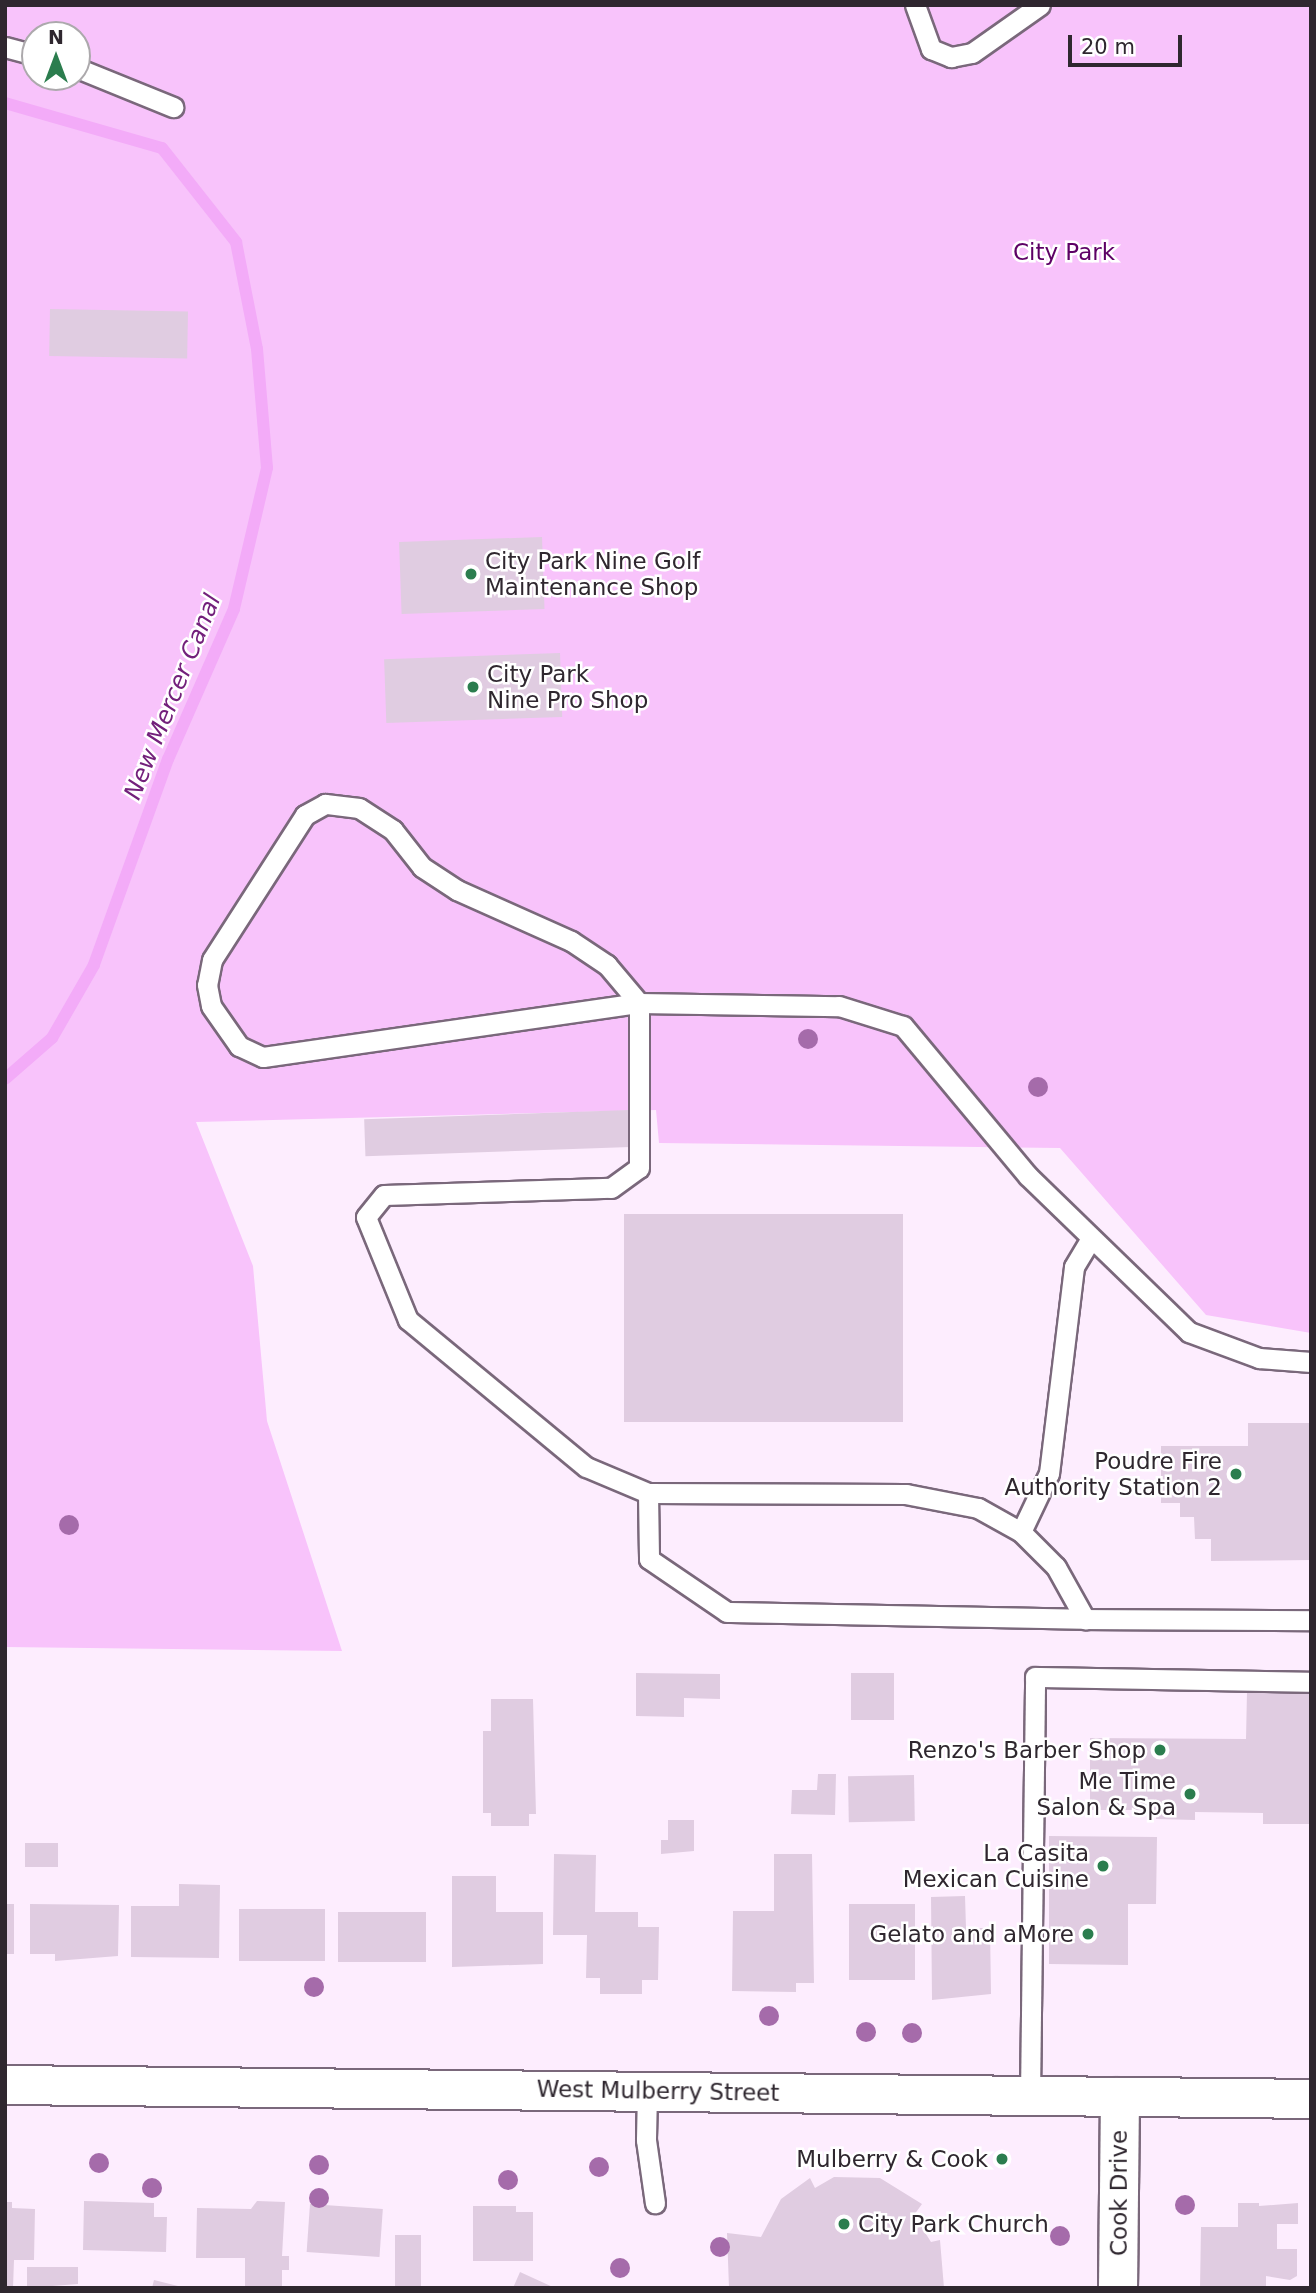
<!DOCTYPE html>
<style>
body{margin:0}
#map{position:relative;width:1316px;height:2293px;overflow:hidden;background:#fdedfe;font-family:"DejaVu Sans",sans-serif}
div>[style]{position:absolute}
.green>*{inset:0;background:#f8c3fb}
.stream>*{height:12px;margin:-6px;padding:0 6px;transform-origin:6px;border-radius:6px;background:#f3abf8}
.building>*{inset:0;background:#e0cce1;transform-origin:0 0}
.roads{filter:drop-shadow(2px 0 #7a687b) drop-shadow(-2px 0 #7a687b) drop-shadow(0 2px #7a687b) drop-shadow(0 -2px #7a687b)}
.service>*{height:19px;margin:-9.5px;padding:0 9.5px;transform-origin:9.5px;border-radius:9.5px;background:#fff}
.minor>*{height:38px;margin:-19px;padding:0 19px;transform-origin:19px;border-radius:19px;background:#fff}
.primary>*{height:38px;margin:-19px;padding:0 19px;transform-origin:19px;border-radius:19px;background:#fff}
.trees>*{width:20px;height:20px;margin:-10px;border-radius:50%;background:#a56baa}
.dots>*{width:19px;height:19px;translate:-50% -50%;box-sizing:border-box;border:4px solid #fff;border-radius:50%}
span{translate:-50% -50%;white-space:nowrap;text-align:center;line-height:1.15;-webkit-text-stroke:5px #fff;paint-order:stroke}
.park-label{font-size:23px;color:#5d0065}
.poi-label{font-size:23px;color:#2f272f}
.left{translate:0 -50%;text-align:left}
.right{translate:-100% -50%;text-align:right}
.street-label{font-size:23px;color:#2f272f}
.water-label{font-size:24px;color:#73207b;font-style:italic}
.frame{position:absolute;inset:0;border:7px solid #2f272f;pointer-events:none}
.north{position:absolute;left:21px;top:21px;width:70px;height:70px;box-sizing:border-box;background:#fff;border:2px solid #aca9ac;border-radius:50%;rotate:0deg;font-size:19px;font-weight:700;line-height:28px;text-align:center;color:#2f272f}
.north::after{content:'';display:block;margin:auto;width:24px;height:32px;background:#2b7d4e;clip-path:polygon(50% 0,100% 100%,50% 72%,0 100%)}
.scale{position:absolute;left:1068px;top:35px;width:114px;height:32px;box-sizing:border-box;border:4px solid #2f272f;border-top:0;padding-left:9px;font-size:21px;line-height:24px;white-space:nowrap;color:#2f272f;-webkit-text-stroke:5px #fff;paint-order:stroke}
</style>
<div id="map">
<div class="green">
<i style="clip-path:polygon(evenodd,5px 5px,1311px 5px,1311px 1333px,1206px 1315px,1060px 1148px,659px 1143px,656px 1110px,196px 1122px,253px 1266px,267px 1421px,342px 1651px,5px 1647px,5px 5px,35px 35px,77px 35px,77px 77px,35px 77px,35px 35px)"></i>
</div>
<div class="stream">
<i style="left:5px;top:103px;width:163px;rotate:16deg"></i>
<i style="left:162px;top:148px;width:120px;rotate:51.8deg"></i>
<i style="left:236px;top:242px;width:109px;rotate:78.9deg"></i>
<i style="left:257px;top:349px;width:119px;rotate:85.2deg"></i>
<i style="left:267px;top:468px;width:145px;rotate:103.2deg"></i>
<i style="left:234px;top:609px;width:164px;rotate:113.7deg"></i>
<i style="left:168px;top:759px;width:219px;rotate:109.8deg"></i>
<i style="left:94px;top:965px;width:84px;rotate:119.9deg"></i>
<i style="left:52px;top:1038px;width:62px;rotate:138.9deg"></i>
</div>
<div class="building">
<i style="left:50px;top:309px;width:138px;height:47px;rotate:1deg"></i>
<i style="left:542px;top:537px;width:72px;height:143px;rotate:88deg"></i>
<i style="left:560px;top:653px;width:64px;height:176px;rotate:88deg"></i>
<i style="left:629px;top:1110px;width:37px;height:265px;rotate:88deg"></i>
<i style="left:624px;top:1214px;width:279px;height:208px"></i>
<i style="clip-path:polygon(1248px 1423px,1311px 1423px,1311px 1560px,1211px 1561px,1211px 1539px,1195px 1539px,1194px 1517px,1180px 1517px,1180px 1503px,1161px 1503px,1161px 1446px,1248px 1446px)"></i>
<i style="clip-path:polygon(636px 1673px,720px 1674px,720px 1699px,684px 1698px,684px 1717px,636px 1716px)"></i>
<i style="left:894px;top:1673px;width:47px;height:43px;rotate:90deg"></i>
<i style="clip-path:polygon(1247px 1691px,1311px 1693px,1311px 1824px,1263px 1824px,1263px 1813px,1195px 1812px,1195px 1820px,1156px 1819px,1156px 1810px,1090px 1810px,1090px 1738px,1246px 1739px)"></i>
<i style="clip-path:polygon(491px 1699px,533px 1699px,536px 1814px,529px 1814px,529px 1826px,491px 1826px,491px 1813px,483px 1813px,483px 1731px,491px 1731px)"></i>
<i style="clip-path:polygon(818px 1774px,836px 1774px,835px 1815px,791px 1814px,792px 1790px,817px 1790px)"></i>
<i style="left:914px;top:1775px;width:46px;height:66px;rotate:89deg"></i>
<i style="clip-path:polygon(668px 1820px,694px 1820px,694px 1851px,661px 1854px,661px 1840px,668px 1840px)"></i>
<i style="clip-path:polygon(1049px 1836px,1157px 1837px,1156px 1904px,1128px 1904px,1128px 1965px,1049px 1964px)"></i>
<i style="left:25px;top:1843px;width:33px;height:24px"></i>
<i style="clip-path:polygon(554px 1854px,596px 1855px,595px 1912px,638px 1912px,638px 1927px,659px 1927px,658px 1980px,642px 1980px,642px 1994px,600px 1994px,600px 1978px,586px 1978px,587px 1935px,553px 1935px)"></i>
<i style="clip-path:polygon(774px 1854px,812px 1854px,814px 1983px,796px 1983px,796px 1992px,732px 1991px,733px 1911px,774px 1911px)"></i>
<i style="clip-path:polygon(452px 1876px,496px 1876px,496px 1912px,543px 1912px,543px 1964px,452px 1967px)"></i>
<i style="clip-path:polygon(179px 1884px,220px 1885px,219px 1958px,131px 1957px,131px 1906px,179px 1906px)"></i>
<i style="clip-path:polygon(965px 1896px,966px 1928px,990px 1928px,991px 1994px,932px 2000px,931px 1897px)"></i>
<i style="left:5px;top:1904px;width:9px;height:50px"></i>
<i style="clip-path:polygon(30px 1904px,119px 1905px,118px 1956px,55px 1961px,55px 1954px,30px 1954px)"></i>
<i style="left:849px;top:1904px;width:66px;height:76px"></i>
<i style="left:239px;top:1909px;width:86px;height:52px"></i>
<i style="left:338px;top:1912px;width:88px;height:50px"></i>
<i style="clip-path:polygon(834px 2177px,880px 2178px,922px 2204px,914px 2215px,931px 2242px,940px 2240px,944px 2288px,729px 2288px,727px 2233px,761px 2237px,781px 2199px,810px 2178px,815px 2188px)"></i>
<i style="clip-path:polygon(84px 2201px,154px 2203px,154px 2217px,167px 2217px,166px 2252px,83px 2250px)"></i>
<i style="clip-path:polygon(257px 2201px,285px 2202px,282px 2256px,289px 2256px,289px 2270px,282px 2270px,282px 2287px,245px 2287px,245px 2258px,196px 2258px,197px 2208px,251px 2209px)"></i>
<i style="clip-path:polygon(5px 2202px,12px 2202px,12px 2208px,35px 2209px,34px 2260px,14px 2260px,13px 2288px,5px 2288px)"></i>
<i style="clip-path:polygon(1238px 2203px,1259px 2203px,1259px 2206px,1298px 2203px,1298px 2224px,1277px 2224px,1277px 2249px,1297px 2249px,1297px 2276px,1290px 2280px,1266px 2276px,1266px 2288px,1200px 2288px,1201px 2227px,1238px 2227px)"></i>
<i style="left:310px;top:2204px;width:73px;height:48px;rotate:4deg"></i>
<i style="clip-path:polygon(473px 2206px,516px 2206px,516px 2212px,533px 2212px,533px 2261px,473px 2261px)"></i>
<i style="left:395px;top:2235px;width:26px;height:53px"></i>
<i style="clip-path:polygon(27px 2267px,78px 2267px,78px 2284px,27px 2288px)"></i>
<i style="clip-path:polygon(520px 2272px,555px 2288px,513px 2288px)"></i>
<i style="clip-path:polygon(154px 2280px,182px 2287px,182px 2288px,152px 2288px)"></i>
</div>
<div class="roads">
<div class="service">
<i style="left:915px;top:5px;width:47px;rotate:70deg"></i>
<i style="left:931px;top:49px;width:22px;rotate:22deg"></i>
<i style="left:951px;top:57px;width:21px;rotate:-11deg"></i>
<i style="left:972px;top:53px;width:83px;rotate:-35.2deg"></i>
<i style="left:5px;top:47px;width:31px;rotate:15deg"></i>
<i style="left:77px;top:68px;width:104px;rotate:22.1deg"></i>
<i style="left:1090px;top:1240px;width:31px;rotate:121deg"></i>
<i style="left:1074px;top:1267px;width:208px;rotate:96.9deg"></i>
<i style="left:1049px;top:1473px;width:65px;rotate:115.4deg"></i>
<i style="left:1021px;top:1532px;width:49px;rotate:45deg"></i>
<i style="left:1056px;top:1567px;width:60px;rotate:60.9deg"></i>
<i style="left:1085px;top:1619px;width:226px;rotate:0.3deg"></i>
<i style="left:648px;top:1493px;width:66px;rotate:89.1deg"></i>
<i style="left:649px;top:1559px;width:94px;rotate:34.2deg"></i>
<i style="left:727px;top:1612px;width:358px;rotate:1.1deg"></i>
<i style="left:1021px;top:1532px;width:49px;rotate:-150.8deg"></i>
<i style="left:978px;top:1508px;width:73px;rotate:-169deg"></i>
<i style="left:906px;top:1494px;width:258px;rotate:-179.8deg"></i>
<i style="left:648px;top:1493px;width:67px;rotate:-157.2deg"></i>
<i style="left:586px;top:1467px;width:231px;rotate:-140.4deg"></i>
<i style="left:408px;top:1320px;width:111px;rotate:-112.2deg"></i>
<i style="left:366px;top:1217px;width:28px;rotate:-51deg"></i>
<i style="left:384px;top:1195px;width:227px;rotate:-1.8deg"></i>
<i style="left:611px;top:1188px;width:34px;rotate:-36deg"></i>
<i style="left:639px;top:1168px;width:165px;rotate:-90deg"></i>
<i style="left:639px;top:1003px;width:50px;rotate:-130.1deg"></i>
<i style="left:607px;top:965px;width:43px;rotate:-146.3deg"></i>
<i style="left:571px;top:941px;width:125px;rotate:-155.9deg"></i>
<i style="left:457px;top:890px;width:42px;rotate:-146.7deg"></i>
<i style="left:422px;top:867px;width:47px;rotate:-128.1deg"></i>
<i style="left:393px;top:830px;width:40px;rotate:-147.1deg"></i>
<i style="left:359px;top:808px;width:34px;rotate:-173deg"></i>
<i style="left:325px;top:804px;width:23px;rotate:151deg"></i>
<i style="left:305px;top:815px;width:172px;rotate:122.7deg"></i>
<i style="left:212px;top:960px;width:25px;rotate:101deg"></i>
<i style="left:207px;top:985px;width:21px;rotate:79deg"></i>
<i style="left:211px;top:1006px;width:49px;rotate:55deg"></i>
<i style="left:239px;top:1046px;width:26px;rotate:25deg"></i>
<i style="left:263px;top:1057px;width:380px;rotate:-8.2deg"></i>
<i style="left:639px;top:1003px;width:200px;rotate:0.9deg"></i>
<i style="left:839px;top:1006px;width:67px;rotate:17.4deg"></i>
<i style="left:903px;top:1026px;width:195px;rotate:50.2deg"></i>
<i style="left:1028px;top:1176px;width:224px;rotate:44.1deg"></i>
<i style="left:1189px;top:1332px;width:75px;rotate:20.4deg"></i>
<i style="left:1259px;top:1358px;width:52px;rotate:4.4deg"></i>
<i style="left:647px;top:2091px;width:49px;rotate:91.2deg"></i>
<i style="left:646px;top:2140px;width:64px;rotate:81.9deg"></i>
<i style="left:1030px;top:2096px;width:419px;rotate:-89.3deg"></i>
<i style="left:1035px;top:1677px;width:276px;rotate:1deg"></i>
</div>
<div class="minor">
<i style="left:1118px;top:2288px;width:191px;rotate:-89.4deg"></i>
</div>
<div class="primary">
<i style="left:5px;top:2085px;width:1306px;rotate:0.61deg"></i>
</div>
</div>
<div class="trees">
<i style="left:808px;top:1039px"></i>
<i style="left:1038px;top:1087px"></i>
<i style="left:69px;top:1525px"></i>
<i style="left:314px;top:1987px"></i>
<i style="left:769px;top:2016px"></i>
<i style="left:866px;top:2032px"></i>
<i style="left:912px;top:2033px"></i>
<i style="left:99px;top:2163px"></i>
<i style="left:319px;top:2165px"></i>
<i style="left:599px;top:2167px"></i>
<i style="left:508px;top:2180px"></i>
<i style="left:152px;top:2188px"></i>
<i style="left:319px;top:2198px"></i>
<i style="left:1185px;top:2205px"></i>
<i style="left:1060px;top:2236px"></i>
<i style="left:720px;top:2247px"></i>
<i style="left:620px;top:2268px"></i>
</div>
<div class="dots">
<i style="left:471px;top:574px;background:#2b7d4e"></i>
<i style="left:473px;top:687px;background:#2b7d4e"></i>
<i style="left:1236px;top:1474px;background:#2b7d4e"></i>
<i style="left:1160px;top:1750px;background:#2b7d4e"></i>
<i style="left:1190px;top:1794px;background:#2b7d4e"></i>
<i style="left:1103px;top:1866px;background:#2b7d4e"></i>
<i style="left:1088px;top:1934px;background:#2b7d4e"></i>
<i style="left:1002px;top:2159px;background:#2b7d4e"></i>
<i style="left:844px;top:2224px;background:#2b7d4e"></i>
</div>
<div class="park-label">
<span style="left:1064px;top:252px">City Park</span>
</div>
<div class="poi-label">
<span class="left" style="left:485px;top:574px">City Park Nine Golf<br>Maintenance Shop</span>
<span class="left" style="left:487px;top:687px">City Park<br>Nine Pro Shop</span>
<span class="right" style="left:1222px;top:1474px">Poudre Fire<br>Authority Station 2</span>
<span class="right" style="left:1146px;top:1750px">Renzo's Barber Shop</span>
<span class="right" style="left:1176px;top:1794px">Me Time<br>Salon &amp; Spa</span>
<span class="right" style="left:1089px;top:1866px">La Casita<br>Mexican Cuisine</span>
<span class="right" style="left:1074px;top:1934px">Gelato and aMore</span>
<span class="right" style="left:988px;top:2159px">Mulberry &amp; Cook</span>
<span class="left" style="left:858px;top:2224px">City Park Church</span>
</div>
<div class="street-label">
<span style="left:658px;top:2091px;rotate:1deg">West Mulberry Street</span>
<span style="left:1119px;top:2193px;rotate:-90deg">Cook Drive</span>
</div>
<div class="water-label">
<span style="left:173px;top:697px;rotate:-68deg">New Mercer Canal</span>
</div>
<div class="frame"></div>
<div class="north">N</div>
<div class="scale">20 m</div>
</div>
